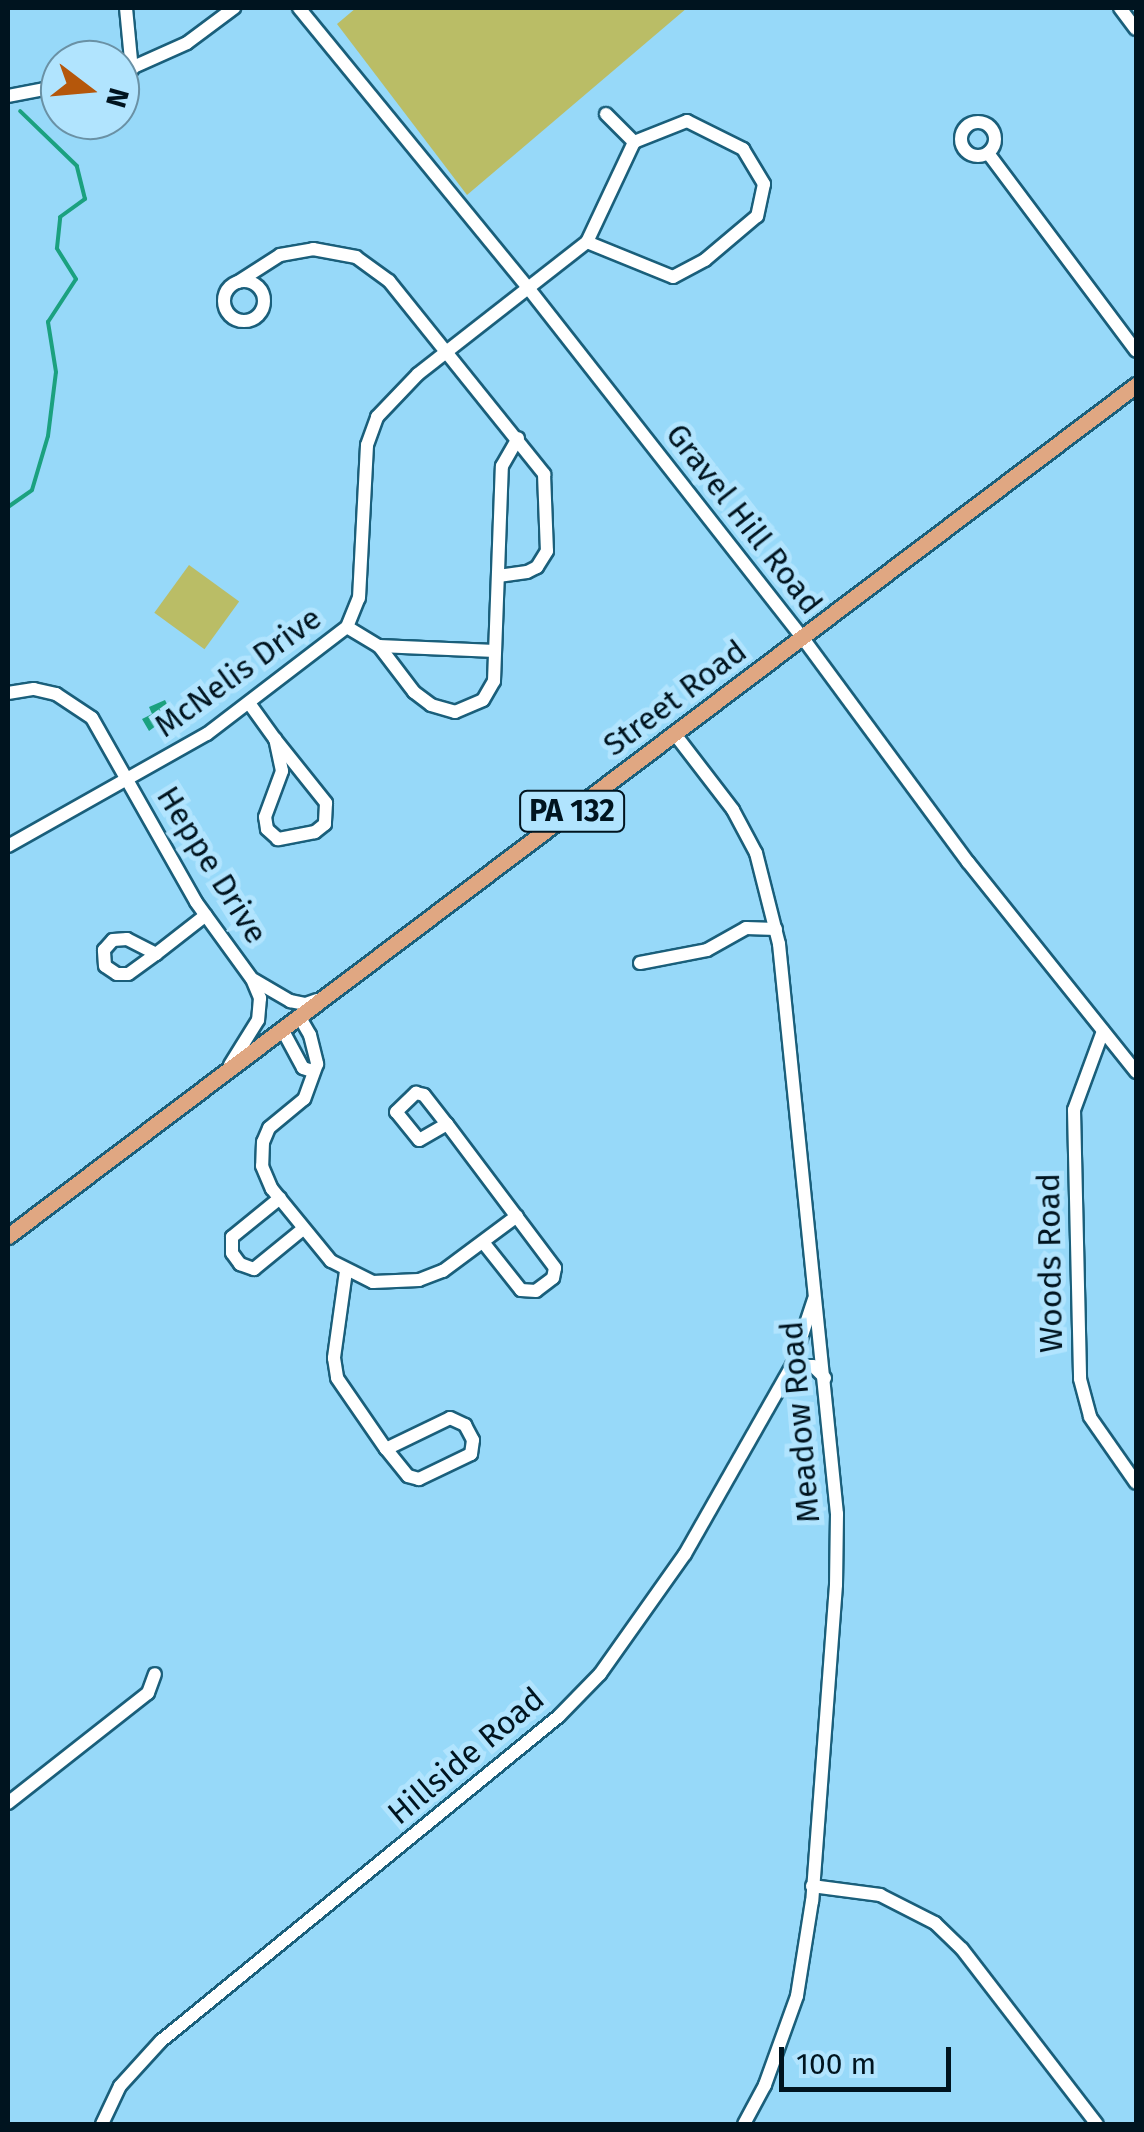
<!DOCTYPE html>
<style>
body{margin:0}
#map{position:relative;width:1144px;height:2132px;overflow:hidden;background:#97d9f9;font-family:"Fira Sans",sans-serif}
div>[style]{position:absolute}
.green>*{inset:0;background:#babd66;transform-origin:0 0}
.water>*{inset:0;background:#1ba17f}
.stream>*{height:4px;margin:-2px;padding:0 2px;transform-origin:2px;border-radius:2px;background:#1ba17f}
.roads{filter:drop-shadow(2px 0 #1a5f7b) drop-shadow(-2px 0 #1a5f7b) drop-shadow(0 2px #1a5f7b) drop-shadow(0 -2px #1a5f7b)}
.minor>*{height:12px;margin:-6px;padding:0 6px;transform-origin:6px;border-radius:6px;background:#fff}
.minor>.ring{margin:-6px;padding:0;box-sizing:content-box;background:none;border:12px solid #fff;border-radius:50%}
.major>*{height:15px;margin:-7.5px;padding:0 7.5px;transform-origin:7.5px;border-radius:7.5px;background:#e0a782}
span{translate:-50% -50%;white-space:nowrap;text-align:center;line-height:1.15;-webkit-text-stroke:10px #b1e4fe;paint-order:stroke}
.shield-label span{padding:2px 8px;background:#b1e4fe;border:2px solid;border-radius:8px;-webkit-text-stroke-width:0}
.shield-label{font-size:30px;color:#00141f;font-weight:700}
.street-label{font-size:32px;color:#00141f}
.frame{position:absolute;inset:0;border:10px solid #00141f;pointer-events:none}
.north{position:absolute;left:40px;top:40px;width:100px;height:100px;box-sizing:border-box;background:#b1e4fe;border:2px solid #6a91a5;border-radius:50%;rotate:106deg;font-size:28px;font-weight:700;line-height:40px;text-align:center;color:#00141f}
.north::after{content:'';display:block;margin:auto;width:35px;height:45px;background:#b5570b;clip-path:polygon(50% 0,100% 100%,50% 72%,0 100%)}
.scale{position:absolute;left:779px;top:2047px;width:172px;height:45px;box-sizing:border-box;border:5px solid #00141f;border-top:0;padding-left:12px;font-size:30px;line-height:35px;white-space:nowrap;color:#00141f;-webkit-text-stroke:8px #b1e4fe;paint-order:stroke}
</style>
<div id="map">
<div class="green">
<i style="clip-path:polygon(356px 8px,687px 8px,467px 195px,337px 24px)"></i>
<i style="left:189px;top:565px;width:62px;height:59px;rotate:36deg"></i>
</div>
<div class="water">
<i style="clip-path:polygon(165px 700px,172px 714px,149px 731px,142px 719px,152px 714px,149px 707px)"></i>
</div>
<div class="stream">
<i style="left:8px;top:507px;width:29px;rotate:-35deg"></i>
<i style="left:32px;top:490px;width:56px;rotate:-73.5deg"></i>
<i style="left:48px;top:436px;width:64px;rotate:-82.9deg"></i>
<i style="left:56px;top:372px;width:51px;rotate:-99.1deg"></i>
<i style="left:48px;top:322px;width:51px;rotate:-56.9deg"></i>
<i style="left:76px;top:279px;width:36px;rotate:-122deg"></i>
<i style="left:57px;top:248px;width:31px;rotate:-84deg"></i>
<i style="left:60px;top:217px;width:31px;rotate:-36deg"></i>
<i style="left:85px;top:199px;width:34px;rotate:-104deg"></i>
<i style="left:77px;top:166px;width:79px;rotate:-136deg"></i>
</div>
<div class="roads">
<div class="minor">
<i style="left:126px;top:8px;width:62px;rotate:84.5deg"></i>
<i style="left:299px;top:8px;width:363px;rotate:50.7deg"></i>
<i style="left:529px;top:289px;width:442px;rotate:51.9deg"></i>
<i style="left:802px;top:637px;width:280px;rotate:53.6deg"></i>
<i style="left:968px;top:862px;width:269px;rotate:51.3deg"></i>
<i style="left:1120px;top:8px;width:26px;rotate:53deg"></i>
<i style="left:120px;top:73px;width:73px;rotate:-24.1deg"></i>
<i style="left:187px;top:43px;width:59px;rotate:-36.7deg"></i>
<i style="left:8px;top:96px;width:53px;rotate:-10.9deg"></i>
<i style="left:606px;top:114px;width:40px;rotate:45deg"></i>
<i class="ring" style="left:961px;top:122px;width:22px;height:22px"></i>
<i style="left:988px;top:153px;width:247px;rotate:53.2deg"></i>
<i class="ring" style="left:224px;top:281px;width:28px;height:28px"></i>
<i style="left:238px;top:282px;width:50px;rotate:-32.7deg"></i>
<i style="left:280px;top:255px;width:34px;rotate:-10deg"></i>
<i style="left:313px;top:249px;width:44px;rotate:10.5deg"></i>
<i style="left:356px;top:257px;width:41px;rotate:36deg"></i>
<i style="left:389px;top:281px;width:248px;rotate:51.2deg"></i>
<i style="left:544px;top:474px;width:77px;rotate:87.8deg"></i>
<i style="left:547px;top:551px;width:19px;rotate:122deg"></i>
<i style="left:537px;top:567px;width:11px;rotate:153deg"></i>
<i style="left:527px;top:572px;width:29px;rotate:172deg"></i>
<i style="left:347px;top:627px;width:37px;rotate:31deg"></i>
<i style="left:379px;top:646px;width:58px;rotate:52.7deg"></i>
<i style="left:414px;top:692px;width:21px;rotate:37deg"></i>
<i style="left:431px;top:705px;width:25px;rotate:16deg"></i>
<i style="left:455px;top:712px;width:30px;rotate:-23deg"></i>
<i style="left:483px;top:700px;width:22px;rotate:-60deg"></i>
<i style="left:494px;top:681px;width:215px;rotate:-87.9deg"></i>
<i style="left:502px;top:466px;width:32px;rotate:-60deg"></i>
<i style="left:379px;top:646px;width:116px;rotate:2.5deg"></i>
<i style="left:8px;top:693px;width:26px;rotate:-9deg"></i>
<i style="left:34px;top:689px;width:23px;rotate:13deg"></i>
<i style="left:56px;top:694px;width:43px;rotate:33.7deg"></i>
<i style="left:92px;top:718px;width:211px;rotate:60.5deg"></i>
<i style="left:196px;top:902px;width:95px;rotate:54deg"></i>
<i style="left:252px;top:979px;width:21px;rotate:67deg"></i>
<i style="left:260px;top:998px;width:22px;rotate:95deg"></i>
<i style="left:258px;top:1020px;width:53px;rotate:121.9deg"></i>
<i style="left:249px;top:703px;width:44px;rotate:54.2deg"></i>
<i style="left:674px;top:733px;width:97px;rotate:52.5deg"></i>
<i style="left:733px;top:810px;width:49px;rotate:61.9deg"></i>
<i style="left:756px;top:853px;width:94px;rotate:75.8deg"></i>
<i style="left:779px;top:944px;width:573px;rotate:84.19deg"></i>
<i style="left:837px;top:1514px;width:71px;rotate:90.8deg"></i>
<i style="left:836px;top:1585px;width:317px;rotate:94.3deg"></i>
<i style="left:812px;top:1901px;width:96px;rotate:99deg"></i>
<i style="left:797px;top:1996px;width:95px;rotate:109.8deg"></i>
<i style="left:765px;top:2085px;width:44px;rotate:118.3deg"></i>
<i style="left:275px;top:739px;width:82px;rotate:51.4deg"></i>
<i style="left:326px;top:803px;width:21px;rotate:93deg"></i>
<i style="left:325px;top:824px;width:13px;rotate:141deg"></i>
<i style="left:315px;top:832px;width:38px;rotate:169deg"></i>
<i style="left:278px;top:839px;width:15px;rotate:-138deg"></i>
<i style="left:267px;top:829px;width:12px;rotate:-99deg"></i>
<i style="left:265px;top:817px;width:49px;rotate:-69.7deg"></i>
<i style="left:282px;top:771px;width:33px;rotate:-102deg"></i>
<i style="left:8px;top:846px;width:228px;rotate:-29.4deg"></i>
<i style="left:207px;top:734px;width:176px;rotate:-37.4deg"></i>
<i style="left:347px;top:627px;width:31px;rotate:-68deg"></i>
<i style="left:359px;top:598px;width:153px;rotate:-87deg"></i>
<i style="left:367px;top:445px;width:30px;rotate:-70deg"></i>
<i style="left:377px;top:417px;width:59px;rotate:-46.4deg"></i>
<i style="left:418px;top:374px;width:214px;rotate:-38deg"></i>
<i style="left:587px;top:242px;width:110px;rotate:-64.8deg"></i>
<i style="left:634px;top:142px;width:57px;rotate:-21.6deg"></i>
<i style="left:687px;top:121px;width:63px;rotate:26.6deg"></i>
<i style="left:743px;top:149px;width:41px;rotate:59deg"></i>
<i style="left:764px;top:184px;width:33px;rotate:102deg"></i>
<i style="left:757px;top:216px;width:68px;rotate:139.8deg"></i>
<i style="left:705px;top:260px;width:36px;rotate:152deg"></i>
<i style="left:673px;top:277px;width:93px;rotate:-157.9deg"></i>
<i style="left:127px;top:939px;width:33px;rotate:27deg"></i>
<i style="left:156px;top:954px;width:34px;rotate:144deg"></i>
<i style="left:128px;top:974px;width:11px;rotate:180deg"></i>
<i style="left:117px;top:974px;width:14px;rotate:-146deg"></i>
<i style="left:105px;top:966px;width:16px;rotate:-94deg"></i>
<i style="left:104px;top:950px;width:13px;rotate:-48deg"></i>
<i style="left:113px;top:940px;width:14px;rotate:-4deg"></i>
<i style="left:156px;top:954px;width:63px;rotate:-38deg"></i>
<i style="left:640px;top:963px;width:68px;rotate:-11deg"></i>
<i style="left:707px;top:950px;width:45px;rotate:-29.4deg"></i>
<i style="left:746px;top:928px;width:30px;rotate:2deg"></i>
<i style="left:254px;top:980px;width:42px;rotate:30.3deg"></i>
<i style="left:290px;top:1001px;width:16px;rotate:11deg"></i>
<i style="left:306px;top:1004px;width:12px;rotate:-20deg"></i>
<i style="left:299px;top:1016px;width:22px;rotate:60deg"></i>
<i style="left:310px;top:1035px;width:30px;rotate:76deg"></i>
<i style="left:317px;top:1064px;width:37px;rotate:110deg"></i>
<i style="left:304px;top:1099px;width:45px;rotate:140.4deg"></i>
<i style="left:269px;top:1128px;width:15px;rotate:113deg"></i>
<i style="left:263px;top:1142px;width:24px;rotate:92deg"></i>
<i style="left:262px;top:1166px;width:25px;rotate:67deg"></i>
<i style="left:272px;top:1189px;width:93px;rotate:50.7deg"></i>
<i style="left:331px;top:1261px;width:47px;rotate:26.6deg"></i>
<i style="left:373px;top:1282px;width:46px;rotate:-2.5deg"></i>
<i style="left:419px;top:1280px;width:26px;rotate:-21deg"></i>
<i style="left:443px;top:1271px;width:92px;rotate:-36.6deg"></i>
<i style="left:282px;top:1029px;width:44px;rotate:61.7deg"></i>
<i style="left:303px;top:1068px;width:9px;rotate:18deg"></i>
<i style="left:1103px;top:1031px;width:84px;rotate:110.2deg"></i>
<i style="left:1074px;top:1110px;width:269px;rotate:88.7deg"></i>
<i style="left:1080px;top:1379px;width:39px;rotate:75deg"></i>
<i style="left:1090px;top:1417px;width:80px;rotate:55.1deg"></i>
<i style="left:416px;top:1093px;width:8px;rotate:14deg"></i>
<i style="left:424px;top:1095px;width:37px;rotate:52deg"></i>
<i style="left:447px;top:1124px;width:32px;rotate:150deg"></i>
<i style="left:419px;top:1140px;width:36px;rotate:-129deg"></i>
<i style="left:396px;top:1112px;width:28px;rotate:-44deg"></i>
<i style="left:447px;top:1124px;width:180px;rotate:53.1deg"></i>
<i style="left:555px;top:1268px;width:10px;rotate:101deg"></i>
<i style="left:553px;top:1278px;width:21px;rotate:143deg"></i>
<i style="left:536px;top:1291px;width:15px;rotate:-176deg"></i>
<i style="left:521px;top:1290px;width:61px;rotate:-128.4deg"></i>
<i style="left:280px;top:1198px;width:62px;rotate:140.9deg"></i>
<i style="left:232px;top:1237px;width:16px;rotate:90deg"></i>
<i style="left:232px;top:1253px;width:14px;rotate:54deg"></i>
<i style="left:240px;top:1264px;width:15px;rotate:20deg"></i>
<i style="left:254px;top:1269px;width:63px;rotate:-39.2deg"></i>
<i style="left:346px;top:1271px;width:88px;rotate:97.9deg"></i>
<i style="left:334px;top:1358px;width:20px;rotate:81deg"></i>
<i style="left:337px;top:1378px;width:86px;rotate:55.4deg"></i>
<i style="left:814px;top:1299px;width:71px;rotate:108.2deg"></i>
<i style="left:792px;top:1366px;width:21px"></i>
<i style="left:813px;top:1366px;width:17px;rotate:45deg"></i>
<i style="left:450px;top:1418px;width:17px;rotate:25deg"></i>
<i style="left:465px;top:1425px;width:17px;rotate:62deg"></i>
<i style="left:473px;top:1440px;width:14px;rotate:98deg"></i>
<i style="left:471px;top:1454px;width:58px;rotate:154.3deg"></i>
<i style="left:419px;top:1479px;width:11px;rotate:-165deg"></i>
<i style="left:408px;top:1476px;width:35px;rotate:-129deg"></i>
<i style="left:386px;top:1449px;width:71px;rotate:-25.8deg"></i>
<i style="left:8px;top:1803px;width:178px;rotate:-38.2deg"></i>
<i style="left:148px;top:1693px;width:20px;rotate:-70deg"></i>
<i style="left:812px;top:1886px;width:69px;rotate:7.5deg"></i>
<i style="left:880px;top:1895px;width:62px;rotate:27deg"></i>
<i style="left:935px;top:1923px;width:37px;rotate:44deg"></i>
<i style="left:962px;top:1949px;width:221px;rotate:52.4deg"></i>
<i style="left:102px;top:2124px;width:42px;rotate:-64.7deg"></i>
<i style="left:120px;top:2086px;width:61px;rotate:-47.7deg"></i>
<i style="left:161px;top:2041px;width:514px;rotate:-39.23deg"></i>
<i style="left:559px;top:1716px;width:59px;rotate:-45.7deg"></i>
<i style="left:600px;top:1674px;width:147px;rotate:-54.7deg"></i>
<i style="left:685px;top:1554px;width:216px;rotate:-60.4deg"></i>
</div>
<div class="major">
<i style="left:8px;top:1236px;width:1413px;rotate:-37.03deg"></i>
</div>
</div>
<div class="shield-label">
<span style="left:572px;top:811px">PA 132</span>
</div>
<div class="street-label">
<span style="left:744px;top:519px;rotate:52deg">Gravel Hill Road</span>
<span style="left:238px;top:672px;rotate:-36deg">McNelis Drive</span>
<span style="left:675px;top:698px;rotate:-37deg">Street Road</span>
<span style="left:212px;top:865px;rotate:58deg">Heppe Drive</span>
<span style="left:1050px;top:1263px;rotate:-91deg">Woods Road</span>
<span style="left:800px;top:1422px;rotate:-95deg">Meadow Road</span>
<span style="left:466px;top:1756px;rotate:-40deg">Hillside Road</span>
</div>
<div class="frame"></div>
<div class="north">N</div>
<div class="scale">100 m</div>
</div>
